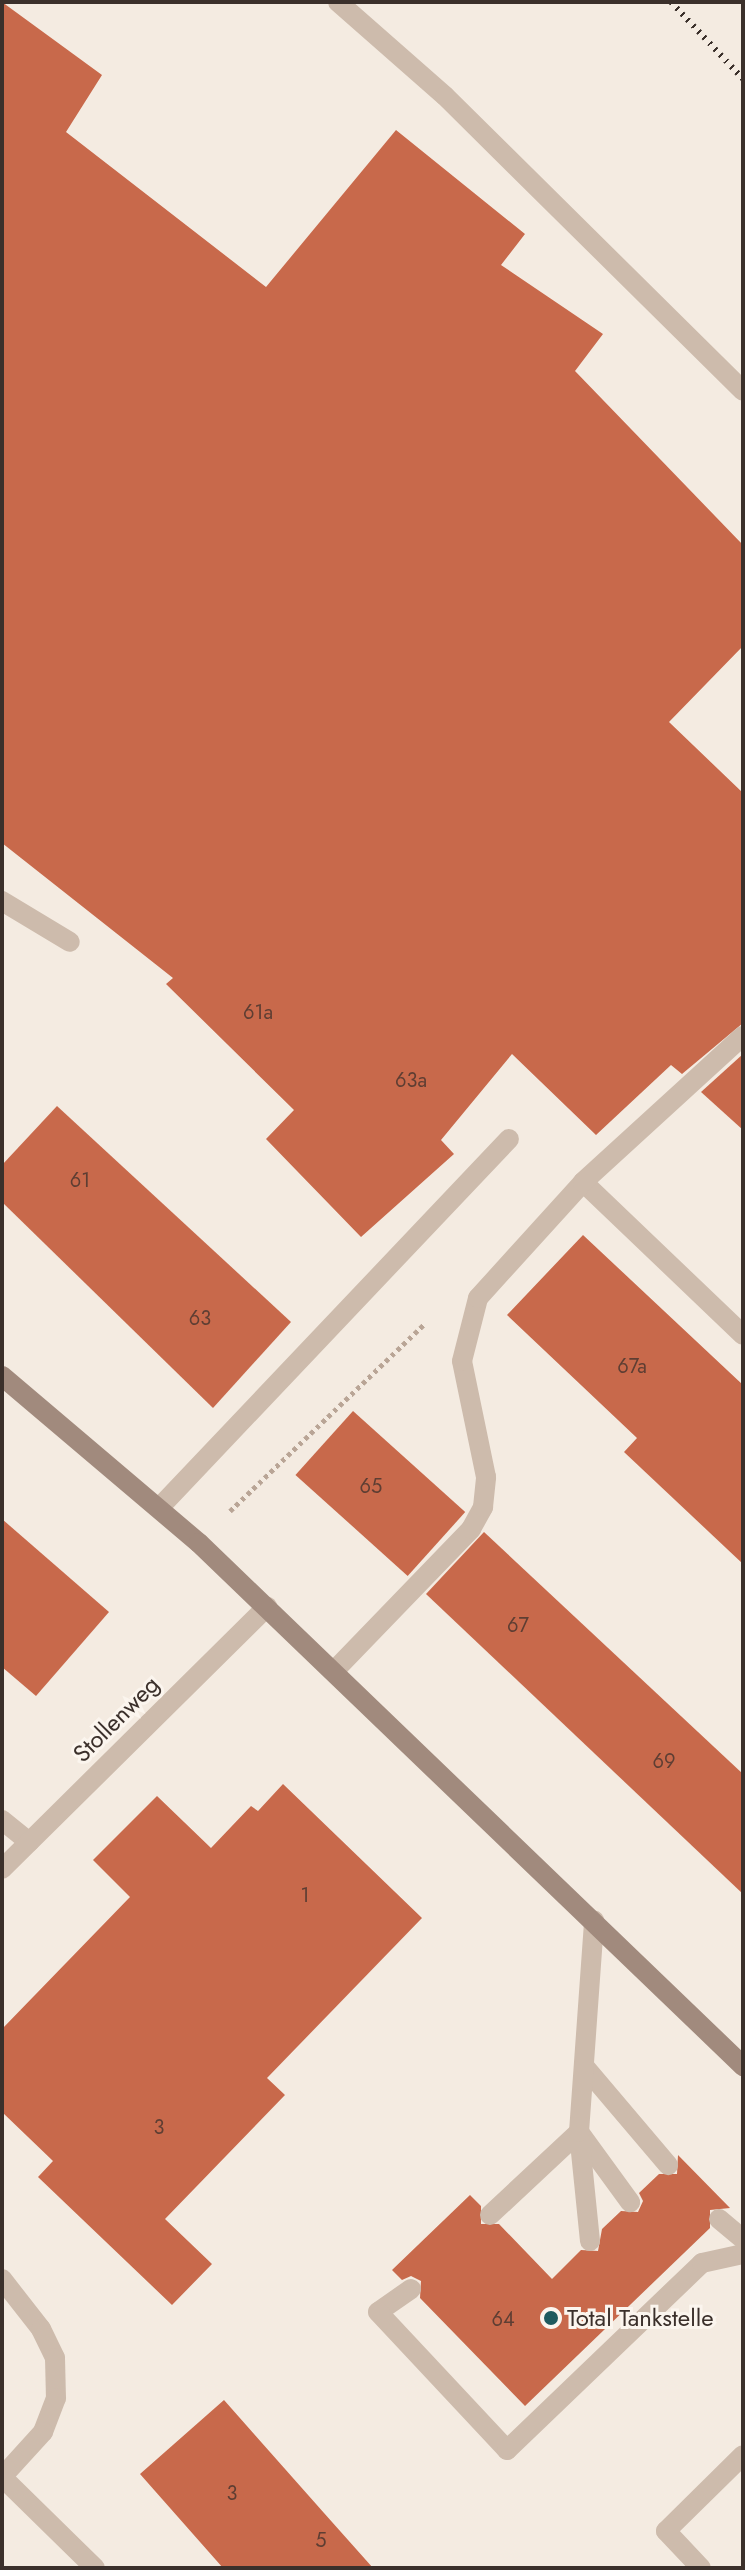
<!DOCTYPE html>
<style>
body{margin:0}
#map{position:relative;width:745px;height:2570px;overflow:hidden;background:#f4ebe1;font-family:Jost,sans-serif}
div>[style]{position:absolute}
.building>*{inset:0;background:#c8694b;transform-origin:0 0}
.path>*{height:5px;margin-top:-2.5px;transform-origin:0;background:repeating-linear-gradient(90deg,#b9a596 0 4px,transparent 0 8px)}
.service>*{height:20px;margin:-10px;padding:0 10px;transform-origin:10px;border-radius:10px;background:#cdbbac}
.minor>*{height:20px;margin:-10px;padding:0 10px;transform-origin:10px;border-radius:10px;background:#cdbbac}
.secondary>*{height:20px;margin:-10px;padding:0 10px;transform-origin:10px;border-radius:10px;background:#a18a7d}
.rail>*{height:6px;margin-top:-3px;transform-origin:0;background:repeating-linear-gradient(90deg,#3b302b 0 2px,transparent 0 8px)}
.dots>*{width:22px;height:22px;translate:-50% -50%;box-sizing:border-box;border:4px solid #fbf5ee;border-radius:50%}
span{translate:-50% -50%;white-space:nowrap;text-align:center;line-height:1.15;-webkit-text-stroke:6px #fbf5ee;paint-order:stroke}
.number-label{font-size:20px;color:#5e3e33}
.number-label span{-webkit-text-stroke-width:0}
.street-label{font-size:24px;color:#3b302b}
.poi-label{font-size:24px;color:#3b302b}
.left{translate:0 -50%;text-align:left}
.frame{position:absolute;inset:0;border:4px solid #3b302b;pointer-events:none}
</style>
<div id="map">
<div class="building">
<i style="clip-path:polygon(2px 2px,102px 75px,66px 132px,266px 287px,396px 130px,525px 234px,501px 265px,603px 334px,575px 371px,743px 545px,743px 646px,669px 722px,743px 793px,743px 1023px,682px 1074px,671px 1065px,596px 1135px,512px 1054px,441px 1140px,454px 1154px,361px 1237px,266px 1139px,294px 1110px,166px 984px,173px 978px,2px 843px)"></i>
<i style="clip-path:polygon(743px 1054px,743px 1130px,701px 1092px)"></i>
<i style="clip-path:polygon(57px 1106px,291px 1322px,213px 1408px,2px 1202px,2px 1165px)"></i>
<i style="clip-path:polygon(583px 1235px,743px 1385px,743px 1564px,624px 1452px,637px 1438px,507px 1315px)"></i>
<i style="left:353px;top:1411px;width:151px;height:86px;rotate:42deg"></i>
<i style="clip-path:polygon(2px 1519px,109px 1612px,36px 1696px,2px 1667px)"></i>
<i style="clip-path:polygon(484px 1532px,743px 1774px,743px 1894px,426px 1594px)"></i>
<i style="clip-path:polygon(283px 1784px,422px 1918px,267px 2078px,285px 2095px,165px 2219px,212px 2264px,172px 2305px,38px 2177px,53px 2161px,2px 2112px,2px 2029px,130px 1897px,93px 1860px,157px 1796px,211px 1848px,251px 1806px,258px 1811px)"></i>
<i style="clip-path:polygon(678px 2155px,730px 2208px,710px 2210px,710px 2228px,525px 2406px,420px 2298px,421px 2281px,411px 2276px,402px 2280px,392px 2270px,470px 2195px,481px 2206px,481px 2224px,499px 2224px,552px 2279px,581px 2250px,598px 2251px,602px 2229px,621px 2211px,638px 2212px,643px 2201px,639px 2193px,659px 2174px,677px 2174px)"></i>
<i style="clip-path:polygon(224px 2400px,324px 2513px,373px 2568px,223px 2568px,140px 2474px)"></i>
</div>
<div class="path">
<i style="left:230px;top:1511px;width:269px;rotate:-43.9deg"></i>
</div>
<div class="service">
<i style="left:338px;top:2px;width:142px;rotate:41.3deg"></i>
<i style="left:445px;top:96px;width:419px;rotate:44.7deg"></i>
<i style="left:2px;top:901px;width:79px;rotate:31.1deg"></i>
<i style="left:583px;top:1182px;width:221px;rotate:43.7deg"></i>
<i style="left:160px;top:1507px;width:507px;rotate:-46.52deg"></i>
<i style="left:335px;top:1670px;width:196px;rotate:-46deg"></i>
<i style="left:471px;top:1529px;width:25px;rotate:-61deg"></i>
<i style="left:483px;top:1507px;width:30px;rotate:-84deg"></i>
<i style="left:486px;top:1477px;width:118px;rotate:-101.7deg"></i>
<i style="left:462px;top:1361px;width:65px;rotate:-75.7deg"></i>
<i style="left:478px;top:1298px;width:156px;rotate:-47.8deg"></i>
<i style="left:583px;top:1182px;width:217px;rotate:-42.4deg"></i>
<i style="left:2px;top:1820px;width:35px;rotate:39deg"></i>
<i style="left:584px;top:2066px;width:130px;rotate:49.7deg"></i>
<i style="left:579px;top:2132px;width:87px;rotate:53.9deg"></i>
<i style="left:490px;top:2215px;width:122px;rotate:-43deg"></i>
<i style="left:719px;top:2219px;width:31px;rotate:40deg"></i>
<i style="left:590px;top:2241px;width:110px;rotate:-95.8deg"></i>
<i style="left:579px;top:2132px;width:212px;rotate:-85.9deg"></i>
<i style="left:411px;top:2289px;width:40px;rotate:145.1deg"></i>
<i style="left:378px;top:2312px;width:189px;rotate:46.9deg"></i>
<i style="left:507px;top:2450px;width:270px;rotate:-43.8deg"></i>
<i style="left:702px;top:2263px;width:42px;rotate:-12.4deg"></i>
<i style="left:701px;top:2568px;width:51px;rotate:-133.4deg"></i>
<i style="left:666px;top:2531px;width:108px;rotate:-44.6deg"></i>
</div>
<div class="minor">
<i style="left:2px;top:1869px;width:373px;rotate:-44.7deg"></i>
<i style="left:2px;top:2279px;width:63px;rotate:52deg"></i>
<i style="left:41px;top:2329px;width:32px;rotate:64deg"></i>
<i style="left:55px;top:2358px;width:40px;rotate:88.6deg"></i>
<i style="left:56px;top:2398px;width:36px;rotate:111deg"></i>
<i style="left:43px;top:2432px;width:61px;rotate:132.3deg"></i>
<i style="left:2px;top:2477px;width:130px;rotate:44.4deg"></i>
</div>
<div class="secondary">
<i style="left:2px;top:1376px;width:258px;rotate:40.3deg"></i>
<i style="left:199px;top:1543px;width:755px;rotate:43.87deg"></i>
</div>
<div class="rail">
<i style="left:671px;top:2px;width:105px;rotate:46.9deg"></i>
</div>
<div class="dots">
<i style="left:551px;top:2318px;background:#1f5a5e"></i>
</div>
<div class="number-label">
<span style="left:258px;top:1012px">61a</span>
<span style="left:411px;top:1080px">63a</span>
<span style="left:80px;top:1180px">61</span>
<span style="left:200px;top:1318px">63</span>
<span style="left:632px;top:1366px">67a</span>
<span style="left:371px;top:1486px">65</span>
<span style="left:518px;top:1625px">67</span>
<span style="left:664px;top:1761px">69</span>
<span style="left:305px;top:1895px">1</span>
<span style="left:159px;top:2127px">3</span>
<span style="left:503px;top:2319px">64</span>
<span style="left:232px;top:2493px">3</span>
<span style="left:321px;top:2540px">5</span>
</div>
<div class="street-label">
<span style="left:116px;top:1719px;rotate:-45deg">Stollenweg</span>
</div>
<div class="poi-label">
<span class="left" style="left:567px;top:2318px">Total Tankstelle</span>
</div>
<div class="frame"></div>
</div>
